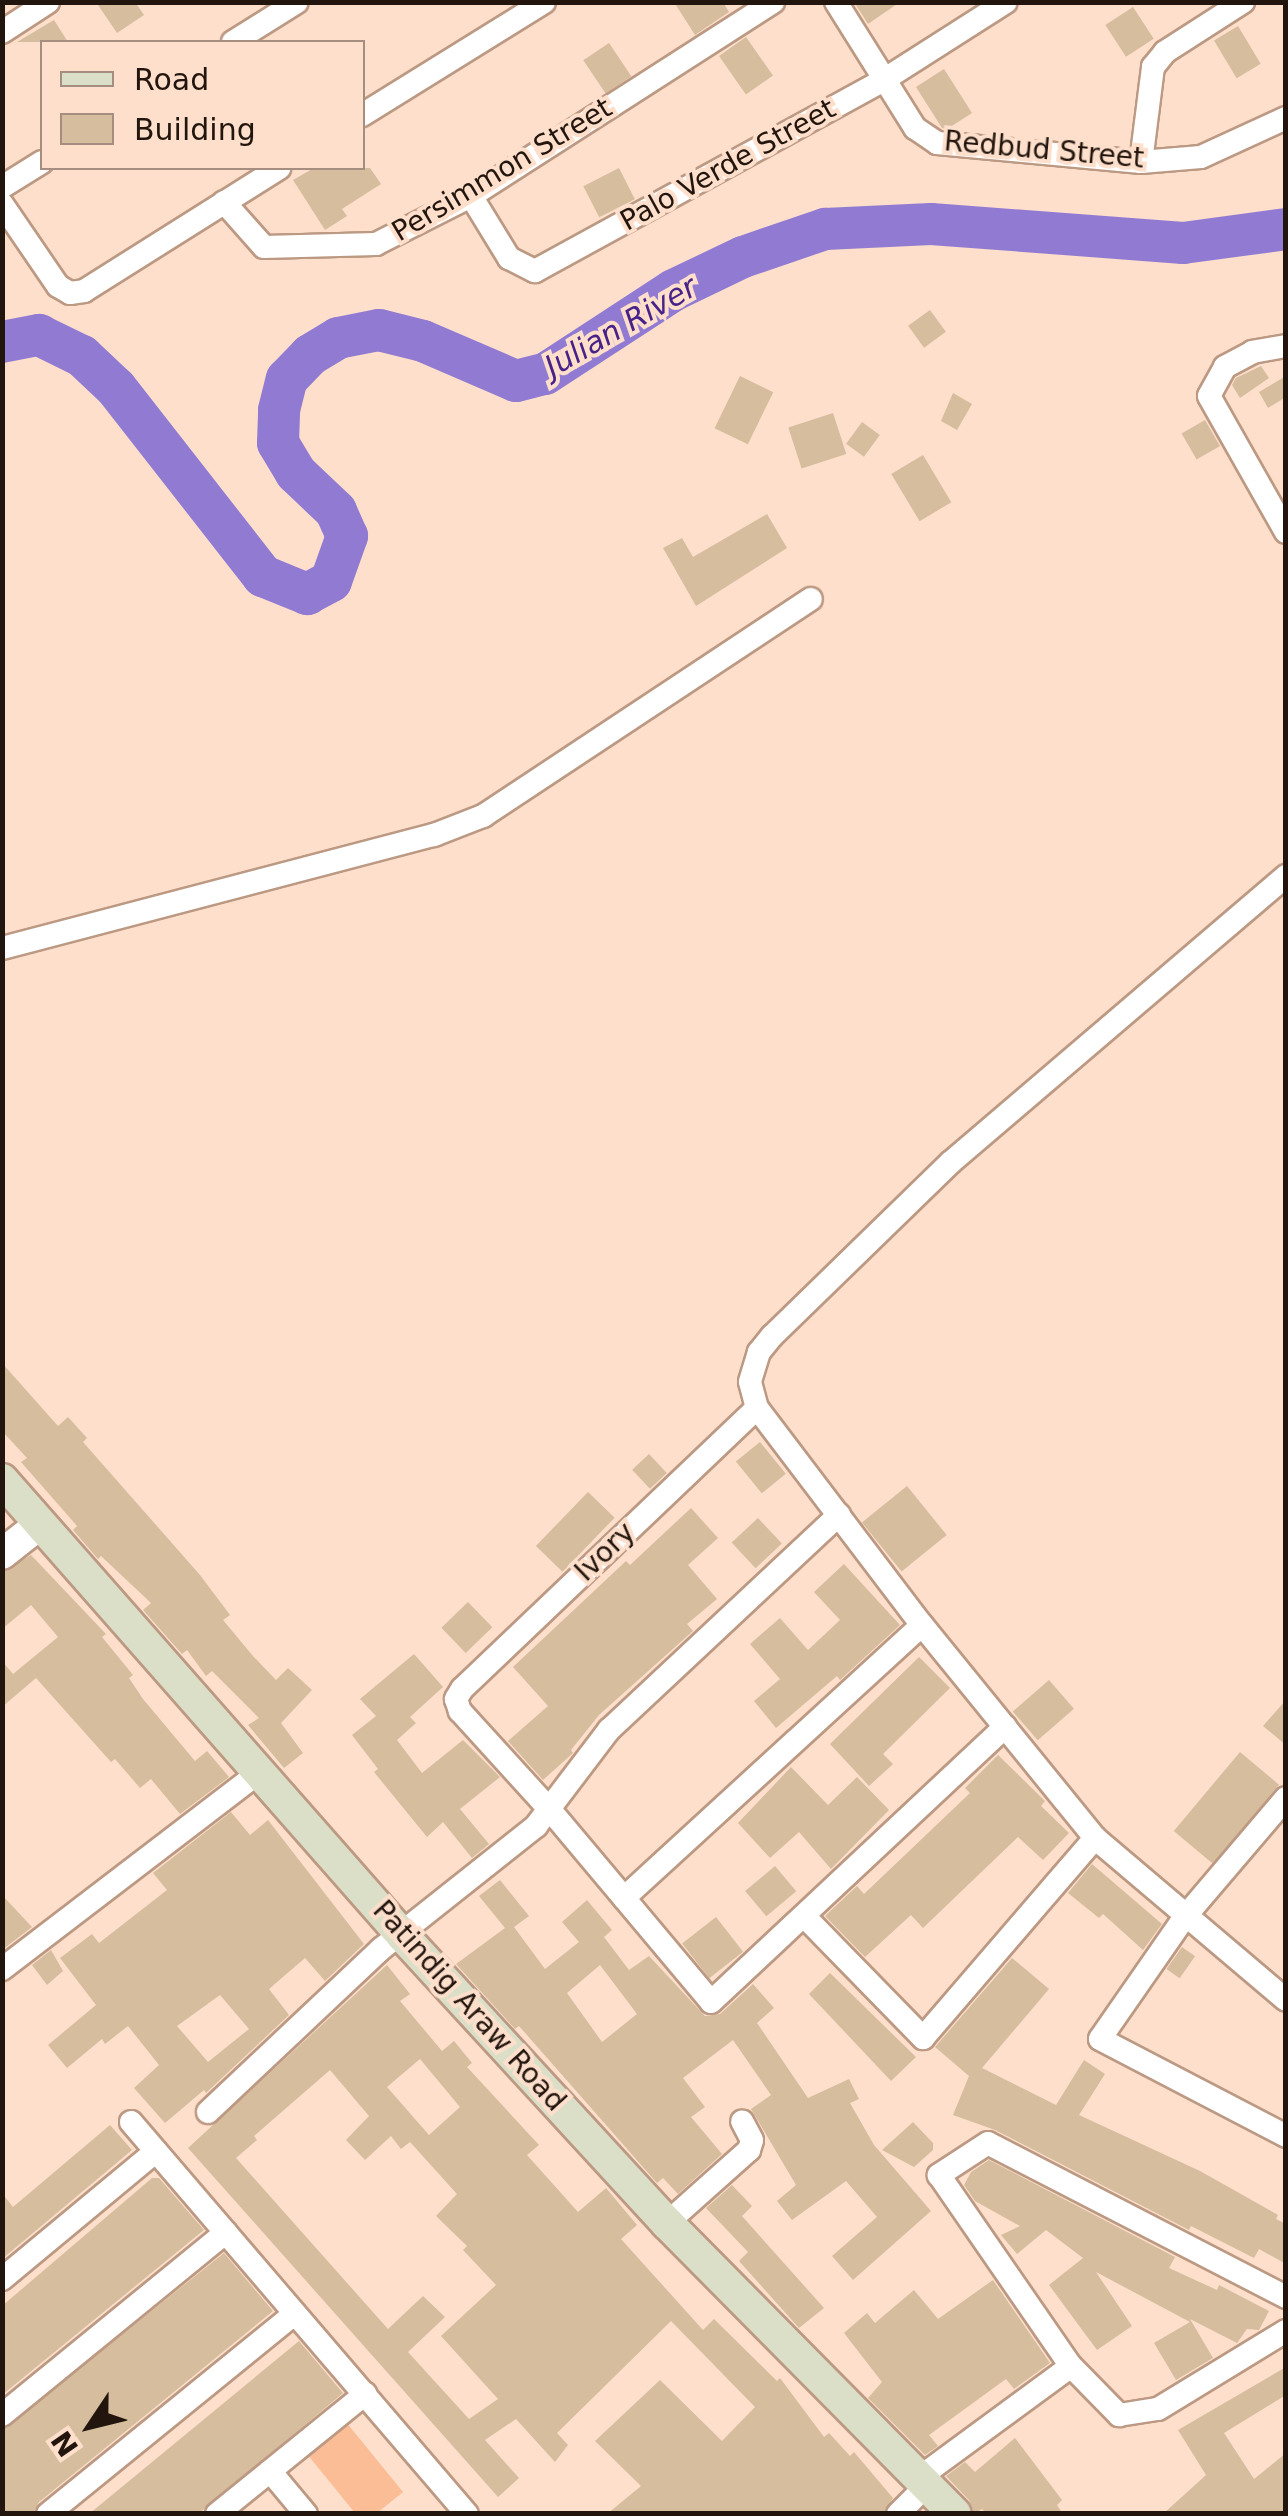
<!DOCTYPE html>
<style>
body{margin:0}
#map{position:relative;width:1288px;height:2516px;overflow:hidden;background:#fddfcc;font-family:"DejaVu Sans",sans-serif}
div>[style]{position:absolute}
.green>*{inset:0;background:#fbbd96}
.river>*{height:42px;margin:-21px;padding:0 21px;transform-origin:21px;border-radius:21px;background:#917bd2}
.building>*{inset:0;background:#d6bd9d;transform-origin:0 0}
.roads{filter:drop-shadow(2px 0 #bc9983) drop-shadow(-2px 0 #bc9983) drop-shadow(0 2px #bc9983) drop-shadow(0 -2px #bc9983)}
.minor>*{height:22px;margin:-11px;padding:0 11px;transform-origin:11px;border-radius:11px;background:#fff}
.tertiary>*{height:30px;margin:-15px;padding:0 15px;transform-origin:15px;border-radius:15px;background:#fff}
.secondary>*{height:32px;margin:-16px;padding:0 16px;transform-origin:16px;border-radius:16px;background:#dcdfc7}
span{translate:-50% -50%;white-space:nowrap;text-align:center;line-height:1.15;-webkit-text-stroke:8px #fddfcc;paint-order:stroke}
.street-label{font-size:28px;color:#22150d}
.water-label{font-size:30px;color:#472288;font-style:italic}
.frame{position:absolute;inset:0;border:5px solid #22150d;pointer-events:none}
.legend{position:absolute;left:40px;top:40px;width:325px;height:130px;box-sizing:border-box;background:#fddfcc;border:2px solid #a58e80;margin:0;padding:12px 18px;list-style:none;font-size:30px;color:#22150d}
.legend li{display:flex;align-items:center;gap:20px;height:50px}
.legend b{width:50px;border:2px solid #a58e80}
.north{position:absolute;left:40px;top:2376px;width:100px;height:100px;-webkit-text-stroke:8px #fddfcc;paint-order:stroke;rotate:235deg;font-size:28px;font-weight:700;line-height:40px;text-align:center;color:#22150d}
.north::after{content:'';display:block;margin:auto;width:35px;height:45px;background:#22150d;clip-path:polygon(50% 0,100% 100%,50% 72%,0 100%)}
</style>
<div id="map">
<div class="green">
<i style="clip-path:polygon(346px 2422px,403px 2492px,377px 2513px,355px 2513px,307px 2454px)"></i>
</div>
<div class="river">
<i style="left:2px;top:342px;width:38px;rotate:-11deg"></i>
<i style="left:39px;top:335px;width:48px;rotate:26deg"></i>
<i style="left:82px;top:356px;width:47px;rotate:43.3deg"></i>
<i style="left:116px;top:388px;width:239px;rotate:52deg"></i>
<i style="left:263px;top:576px;width:48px;rotate:22.2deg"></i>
<i style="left:307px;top:594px;width:27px;rotate:-28deg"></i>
<i style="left:331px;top:581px;width:48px;rotate:-70.4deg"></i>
<i style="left:347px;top:536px;width:27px;rotate:-114deg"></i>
<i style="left:336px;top:511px;width:55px;rotate:-136.5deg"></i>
<i style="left:296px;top:473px;width:35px;rotate:-121deg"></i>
<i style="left:278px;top:443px;width:33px;rotate:-88deg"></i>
<i style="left:279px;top:410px;width:32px;rotate:-76deg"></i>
<i style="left:287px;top:379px;width:33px;rotate:-46deg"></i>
<i style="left:310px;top:355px;width:33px;rotate:-31deg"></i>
<i style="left:338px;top:338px;width:42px;rotate:-11deg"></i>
<i style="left:379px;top:330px;width:45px;rotate:14deg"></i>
<i style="left:423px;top:341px;width:101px;rotate:23.3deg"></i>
<i style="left:516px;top:381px;width:30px;rotate:-14deg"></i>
<i style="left:545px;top:374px;width:154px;rotate:-33.1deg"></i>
<i style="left:674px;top:290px;width:76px;rotate:-25.6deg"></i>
<i style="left:743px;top:257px;width:87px;rotate:-18.9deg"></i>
<i style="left:825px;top:229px;width:106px;rotate:-2.7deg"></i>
<i style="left:931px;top:224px;width:253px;rotate:4.3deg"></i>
<i style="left:1183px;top:243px;width:104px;rotate:-7.7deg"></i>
</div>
<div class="building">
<i style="clip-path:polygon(96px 2px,135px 2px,144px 15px,117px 33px)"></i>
<i style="clip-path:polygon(674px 2px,723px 2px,729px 12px,695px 35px)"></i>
<i style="clip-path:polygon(854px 2px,900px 2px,868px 24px)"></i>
<i style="left:1133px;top:7px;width:38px;height:33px;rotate:57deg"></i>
<i style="clip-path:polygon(54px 20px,68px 42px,17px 42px)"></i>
<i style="left:1238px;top:26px;width:44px;height:28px;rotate:59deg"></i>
<i style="left:746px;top:37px;width:47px;height:33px;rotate:55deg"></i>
<i style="left:609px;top:43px;width:40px;height:31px;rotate:56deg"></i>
<i style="clip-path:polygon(944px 69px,972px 113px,947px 129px,942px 128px,916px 87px)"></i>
<i style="clip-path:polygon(314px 168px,370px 168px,381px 184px,342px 209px,347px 216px,325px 230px,293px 180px)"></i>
<i style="left:619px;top:168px;width:35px;height:40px;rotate:63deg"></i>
<i style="left:930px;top:310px;width:27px;height:27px;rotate:54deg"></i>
<i style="clip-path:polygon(1261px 366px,1269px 378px,1240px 398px,1232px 385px,1236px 378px)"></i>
<i style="left:740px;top:376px;width:37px;height:58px;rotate:26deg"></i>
<i style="clip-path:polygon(1286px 376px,1286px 397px,1268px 408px,1259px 392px)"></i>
<i style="clip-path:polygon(953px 393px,972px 404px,957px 430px,941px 421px)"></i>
<i style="left:833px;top:413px;width:43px;height:47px;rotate:72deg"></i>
<i style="left:1205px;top:420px;width:30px;height:27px;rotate:60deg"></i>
<i style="left:862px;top:422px;width:22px;height:27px;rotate:36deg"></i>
<i style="left:923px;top:455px;width:55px;height:37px;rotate:59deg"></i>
<i style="clip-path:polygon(767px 514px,787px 548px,696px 606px,663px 548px,682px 538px,693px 557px)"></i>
<i style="clip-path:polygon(2px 1363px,58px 1426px,68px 1417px,87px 1438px,83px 1442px,200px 1575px,230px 1615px,223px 1620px,253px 1656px,276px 1680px,288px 1668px,312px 1690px,281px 1723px,303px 1753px,284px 1768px,248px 1725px,259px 1718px,212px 1671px,206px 1676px,187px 1650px,182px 1654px,143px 1610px,151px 1603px,101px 1556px,98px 1559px,73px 1530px,77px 1526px,21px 1462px,27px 1458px,2px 1431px)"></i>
<i style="left:760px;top:1442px;width:41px;height:31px;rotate:51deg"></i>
<i style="left:649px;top:1454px;width:26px;height:23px;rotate:47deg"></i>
<i style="left:907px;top:1486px;width:63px;height:58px;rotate:51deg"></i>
<i style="left:588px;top:1492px;width:37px;height:75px;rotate:44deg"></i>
<i style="clip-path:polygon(691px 1508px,718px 1538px,688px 1565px,717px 1599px,687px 1624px,693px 1631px,599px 1715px,571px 1750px,573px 1753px,543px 1780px,508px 1741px,548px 1706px,513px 1667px,626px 1561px,630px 1565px)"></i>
<i style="left:758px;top:1518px;width:35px;height:36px;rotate:47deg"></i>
<i style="clip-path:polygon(31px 1555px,106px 1634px,102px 1637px,133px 1675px,129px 1678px,143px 1699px,195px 1761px,207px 1751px,229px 1777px,180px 1814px,151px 1779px,140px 1788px,115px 1759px,111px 1762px,36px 1678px,2px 1707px,2px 1661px,13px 1674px,58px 1637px,31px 1605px,2px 1629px,2px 1572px)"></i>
<i style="clip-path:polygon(844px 1564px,900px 1625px,840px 1680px,837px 1676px,776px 1728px,754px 1701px,780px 1679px,750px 1644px,780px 1618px,808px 1650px,840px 1620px,814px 1592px)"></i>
<i style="left:468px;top:1602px;width:35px;height:37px;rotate:46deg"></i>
<i style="clip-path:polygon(414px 1654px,443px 1687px,410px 1717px,416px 1723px,397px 1740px,422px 1773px,463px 1740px,500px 1777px,460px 1809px,489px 1844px,472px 1858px,443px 1822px,427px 1837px,374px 1772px,378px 1769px,352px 1735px,376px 1716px,360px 1699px)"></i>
<i style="clip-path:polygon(919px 1657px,950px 1688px,883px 1754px,893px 1764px,869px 1786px,830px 1744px)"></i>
<i style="left:1049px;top:1680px;width:38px;height:48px;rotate:49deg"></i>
<i style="clip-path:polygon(1286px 1700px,1286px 1745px,1263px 1726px)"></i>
<i style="left:1240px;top:1752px;width:51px;height:103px;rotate:40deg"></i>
<i style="clip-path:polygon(998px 1755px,1045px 1801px,1041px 1806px,1069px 1833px,1043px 1860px,1018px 1837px,923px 1928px,911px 1915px,865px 1957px,825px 1916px,857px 1886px,864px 1894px,970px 1793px,965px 1788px)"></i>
<i style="clip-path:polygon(791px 1767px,828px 1805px,857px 1777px,889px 1810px,831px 1869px,799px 1832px,770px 1858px,738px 1823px)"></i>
<i style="clip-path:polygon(evenodd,231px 1812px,250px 1835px,268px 1820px,364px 1944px,325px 1981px,305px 1958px,269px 1989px,289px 2015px,206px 2093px,204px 2090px,165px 2123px,134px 2088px,159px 2065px,128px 2026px,105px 2044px,102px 2039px,67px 2068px,48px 2045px,96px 2005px,60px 1958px,92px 1934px,99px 1943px,167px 1890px,153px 1873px,231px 1812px,220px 1995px,249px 2029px,208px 2062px,177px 2026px,220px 1995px)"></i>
<i style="clip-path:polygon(1092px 1864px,1162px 1924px,1143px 1950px,1103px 1914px,1099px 1918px,1068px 1893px)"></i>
<i style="left:775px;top:1866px;width:33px;height:39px;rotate:50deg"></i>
<i style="clip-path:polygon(evenodd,500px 1880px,529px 1916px,514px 1927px,545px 1969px,579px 1942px,562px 1922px,587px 1900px,612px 1930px,604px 1937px,629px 1970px,649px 1956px,705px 2016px,720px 2014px,753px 1984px,774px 2008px,757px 2023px,808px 2098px,849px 2079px,859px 2099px,850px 2103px,874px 2145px,931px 2211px,853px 2280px,832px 2256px,877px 2217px,846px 2181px,792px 2220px,777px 2201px,796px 2185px,751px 2109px,771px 2095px,733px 2040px,683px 2078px,705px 2107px,691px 2117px,722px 2154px,678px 2194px,663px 2178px,657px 2183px,519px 2026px,515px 2029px,456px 1964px,505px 1928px,479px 1896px,500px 1880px,600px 1965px,637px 2014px,602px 2042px,567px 1993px,600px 1965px)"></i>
<i style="clip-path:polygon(2px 1895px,32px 1927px,2px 1950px)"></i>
<i style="left:716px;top:1917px;width:44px;height:43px;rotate:52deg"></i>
<i style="left:1182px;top:1947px;width:16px;height:27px;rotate:35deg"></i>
<i style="clip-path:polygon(51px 1950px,63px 1971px,47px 1985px,32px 1965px)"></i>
<i style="clip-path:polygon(1012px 1958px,1049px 1989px,982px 2068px,1056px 2105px,1084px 2060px,1105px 2074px,1079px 2115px,1200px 2171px,1278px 2215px,1276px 2219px,1286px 2224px,1286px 2264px,1259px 2249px,1254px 2258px,1191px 2226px,1189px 2230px,995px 2130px,953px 2115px,969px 2076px,935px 2047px)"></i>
<i style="clip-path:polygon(evenodd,387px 1965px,410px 1994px,400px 2001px,442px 2051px,454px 2041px,472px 2063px,467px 2067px,539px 2145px,527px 2155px,578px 2212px,606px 2188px,637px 2225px,621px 2239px,703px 2330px,714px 2319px,777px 2381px,780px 2378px,824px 2437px,829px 2433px,850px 2456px,854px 2452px,893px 2498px,883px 2514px,607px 2514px,641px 2486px,595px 2441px,660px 2380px,722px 2441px,755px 2407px,671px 2321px,557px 2433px,568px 2445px,555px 2462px,516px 2419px,485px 2440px,519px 2478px,498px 2497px,188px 2148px,387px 1965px,420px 2059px,460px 2107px,429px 2135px,387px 2087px,420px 2059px,387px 1965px,330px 2070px,369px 2116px,346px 2140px,365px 2160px,391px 2136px,401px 2149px,410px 2142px,457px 2194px,436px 2216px,467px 2246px,463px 2250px,496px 2285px,441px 2336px,498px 2399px,469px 2419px,408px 2352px,445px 2317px,423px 2296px,388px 2329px,236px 2158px,257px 2140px,254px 2136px,330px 2070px)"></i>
<i style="clip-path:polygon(830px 1973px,916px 2057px,891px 2081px,809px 1994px)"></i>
<i style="clip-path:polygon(913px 2122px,933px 2143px,933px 2150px,914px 2167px,882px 2150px)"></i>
<i style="clip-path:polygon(110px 2125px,132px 2150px,2px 2259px,2px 2193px,13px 2207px)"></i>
<i style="clip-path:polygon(989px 2160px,1175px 2257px,1169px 2268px,1217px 2290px,1219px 2285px,1269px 2311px,1259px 2330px,1247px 2329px,1237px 2343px,1190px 2319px,1213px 2358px,1176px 2380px,1154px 2343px,1190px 2322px,1096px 2272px,1132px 2326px,1097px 2350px,1049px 2285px,1083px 2258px,1046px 2230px,1017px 2254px,1001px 2235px,1020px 2226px,975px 2201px,964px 2185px,971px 2172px)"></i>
<i style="clip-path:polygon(152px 2178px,159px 2178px,204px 2230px,2px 2395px,2px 2306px)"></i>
<i style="clip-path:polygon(732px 2185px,752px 2206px,742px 2216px,824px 2308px,799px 2328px,739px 2261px,748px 2252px,706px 2208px)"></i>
<i style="clip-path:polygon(224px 2253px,273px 2311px,39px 2502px,33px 2514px,2px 2514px,2px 2430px)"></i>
<i style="clip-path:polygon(993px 2280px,1050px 2363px,1014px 2389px,1006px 2379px,929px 2435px,938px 2446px,925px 2455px,868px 2398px,882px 2382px,844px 2333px,867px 2313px,875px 2323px,914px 2290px,938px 2319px)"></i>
<i style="clip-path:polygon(299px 2341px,343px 2393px,203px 2510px,198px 2514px,89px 2514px)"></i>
<i style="clip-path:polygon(1286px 2367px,1286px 2395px,1224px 2433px,1254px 2479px,1286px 2453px,1286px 2514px,1163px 2514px,1206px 2475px,1178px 2430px)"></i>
<i style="clip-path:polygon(1015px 2438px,1062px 2500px,1057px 2505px,1063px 2514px,987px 2514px,982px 2509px,974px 2514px,969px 2500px,946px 2476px,965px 2462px,975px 2472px)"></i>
</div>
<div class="roads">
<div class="minor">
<i style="left:836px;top:2px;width:149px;rotate:57.9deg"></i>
<i style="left:915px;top:128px;width:27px;rotate:34deg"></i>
<i style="left:937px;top:143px;width:205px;rotate:5.3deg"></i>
<i style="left:1141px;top:162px;width:60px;rotate:-4.8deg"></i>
<i style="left:1201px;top:157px;width:94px;rotate:-24.6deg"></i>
<i style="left:2px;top:32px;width:55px;rotate:-33.1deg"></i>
<i style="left:233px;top:42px;width:75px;rotate:-32deg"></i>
<i style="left:362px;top:115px;width:214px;rotate:-31.8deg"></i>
<i style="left:1141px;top:162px;width:96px;rotate:-82.8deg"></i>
<i style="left:1153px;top:67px;width:19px;rotate:-51deg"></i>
<i style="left:1165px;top:52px;width:93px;rotate:-32.7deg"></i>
<i style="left:2px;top:187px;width:47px;rotate:-32deg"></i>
<i style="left:471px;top:196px;width:73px;rotate:58.5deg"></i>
<i style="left:509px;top:258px;width:29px;rotate:27deg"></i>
<i style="left:535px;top:271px;width:399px;rotate:-28.7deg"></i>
<i style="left:885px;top:79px;width:143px;rotate:-32.5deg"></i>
<i style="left:224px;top:202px;width:60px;rotate:48.4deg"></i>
<i style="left:264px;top:247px;width:112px;rotate:-1.5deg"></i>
<i style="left:376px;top:244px;width:106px;rotate:-26.8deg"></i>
<i style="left:471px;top:196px;width:359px;rotate:-32.7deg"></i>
<i style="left:2px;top:204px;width:99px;rotate:55.7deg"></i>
<i style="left:58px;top:286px;width:14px;rotate:30deg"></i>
<i style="left:70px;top:293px;width:14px;rotate:-8deg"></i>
<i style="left:84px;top:291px;width:231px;rotate:-32.2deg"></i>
<i style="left:1286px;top:346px;width:34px;rotate:170deg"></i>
<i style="left:1253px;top:352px;width:32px;rotate:152deg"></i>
<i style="left:1225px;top:367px;width:33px;rotate:119deg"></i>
<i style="left:1209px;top:396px;width:156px;rotate:60.5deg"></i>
<i style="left:1286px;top:876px;width:440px;rotate:139.5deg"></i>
<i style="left:951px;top:1162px;width:250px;rotate:135.8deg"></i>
<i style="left:772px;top:1336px;width:21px;rotate:129deg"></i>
<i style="left:759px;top:1352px;width:31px;rotate:107deg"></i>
<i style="left:750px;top:1382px;width:27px;rotate:75deg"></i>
<i style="left:757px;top:1408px;width:273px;rotate:52.8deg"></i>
<i style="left:922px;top:1625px;width:274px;rotate:50.9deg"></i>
<i style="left:1095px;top:1838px;width:250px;rotate:40.3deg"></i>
<i style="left:2px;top:948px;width:447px;rotate:-14.7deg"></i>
<i style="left:434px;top:835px;width:53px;rotate:-21.2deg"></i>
<i style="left:483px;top:816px;width:393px;rotate:-33.5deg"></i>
<i style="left:757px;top:1408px;width:407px;rotate:136.4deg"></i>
<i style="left:462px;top:1689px;width:12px;rotate:121deg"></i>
<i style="left:456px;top:1699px;width:13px;rotate:72deg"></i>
<i style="left:460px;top:1711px;width:135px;rotate:47.7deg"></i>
<i style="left:551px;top:1811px;width:249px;rotate:50deg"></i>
<i style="left:711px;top:2002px;width:403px;rotate:-43.1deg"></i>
<i style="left:1286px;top:1798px;width:157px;rotate:130.4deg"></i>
<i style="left:1184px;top:1918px;width:147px;rotate:124.8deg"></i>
<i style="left:1100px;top:2039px;width:210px;rotate:27.5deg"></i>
<i style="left:624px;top:1898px;width:404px;rotate:-42.5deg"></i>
<i style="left:806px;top:1918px;width:168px;rotate:45.7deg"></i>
<i style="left:923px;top:2038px;width:264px;rotate:-49.3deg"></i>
<i style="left:2px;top:1969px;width:326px;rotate:-37.4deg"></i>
<i style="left:208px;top:2112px;width:238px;rotate:-43.3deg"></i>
<i style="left:381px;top:1949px;width:198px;rotate:-38.4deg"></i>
<i style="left:536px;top:1826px;width:121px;rotate:-52.8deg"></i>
<i style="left:609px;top:1730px;width:315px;rotate:-43.1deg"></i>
<i style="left:131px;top:2122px;width:516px;rotate:49.4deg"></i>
<i style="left:667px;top:2223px;width:110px;rotate:-41.7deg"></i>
<i style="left:749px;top:2150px;width:10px;rotate:-73deg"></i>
<i style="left:752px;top:2140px;width:21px;rotate:-118deg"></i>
<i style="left:2px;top:2279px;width:200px;rotate:-39.7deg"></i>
<i style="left:1286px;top:2297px;width:335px;rotate:-152.7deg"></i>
<i style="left:988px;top:2143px;width:59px;rotate:146.9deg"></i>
<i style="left:939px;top:2175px;width:232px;rotate:55.4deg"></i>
<i style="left:1071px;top:2366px;width:69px;rotate:45.6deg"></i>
<i style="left:1119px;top:2415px;width:39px;rotate:-9deg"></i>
<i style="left:1158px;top:2409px;width:150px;rotate:-31.4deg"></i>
<i style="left:2px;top:2415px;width:289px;rotate:-39.2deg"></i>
<i style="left:270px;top:2471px;width:56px;rotate:50.1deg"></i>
<i style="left:920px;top:2477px;width:187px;rotate:-36.3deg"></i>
<i style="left:48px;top:2514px;width:318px;rotate:-39.1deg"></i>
<i style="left:217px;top:2514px;width:191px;rotate:-39deg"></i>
<i style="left:898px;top:2514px;width:41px;rotate:-45deg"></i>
</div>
<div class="tertiary">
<i style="left:2px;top:1554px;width:48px;rotate:-38.3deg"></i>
</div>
<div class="secondary">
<i style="left:2px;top:1480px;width:607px;rotate:48.67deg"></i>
<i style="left:403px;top:1936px;width:390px;rotate:47.4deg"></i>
<i style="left:667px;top:2223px;width:409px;rotate:45.3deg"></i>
</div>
</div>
<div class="street-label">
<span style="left:1044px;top:150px;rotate:5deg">Redbud Street</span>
<span style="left:728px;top:165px;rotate:-29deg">Palo Verde Street</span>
<span style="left:502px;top:170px;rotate:-31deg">Persimmon Street</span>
<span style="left:605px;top:1552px;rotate:-44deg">Ivory</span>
<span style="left:469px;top:2006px;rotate:48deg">Patindig Araw Road</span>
</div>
<div class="water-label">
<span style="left:621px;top:327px;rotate:-30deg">Julian River</span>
</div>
<div class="frame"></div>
<ul class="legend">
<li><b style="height:12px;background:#dcdfc7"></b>Road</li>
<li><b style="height:28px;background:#d6bd9d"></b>Building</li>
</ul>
<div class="north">N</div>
</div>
